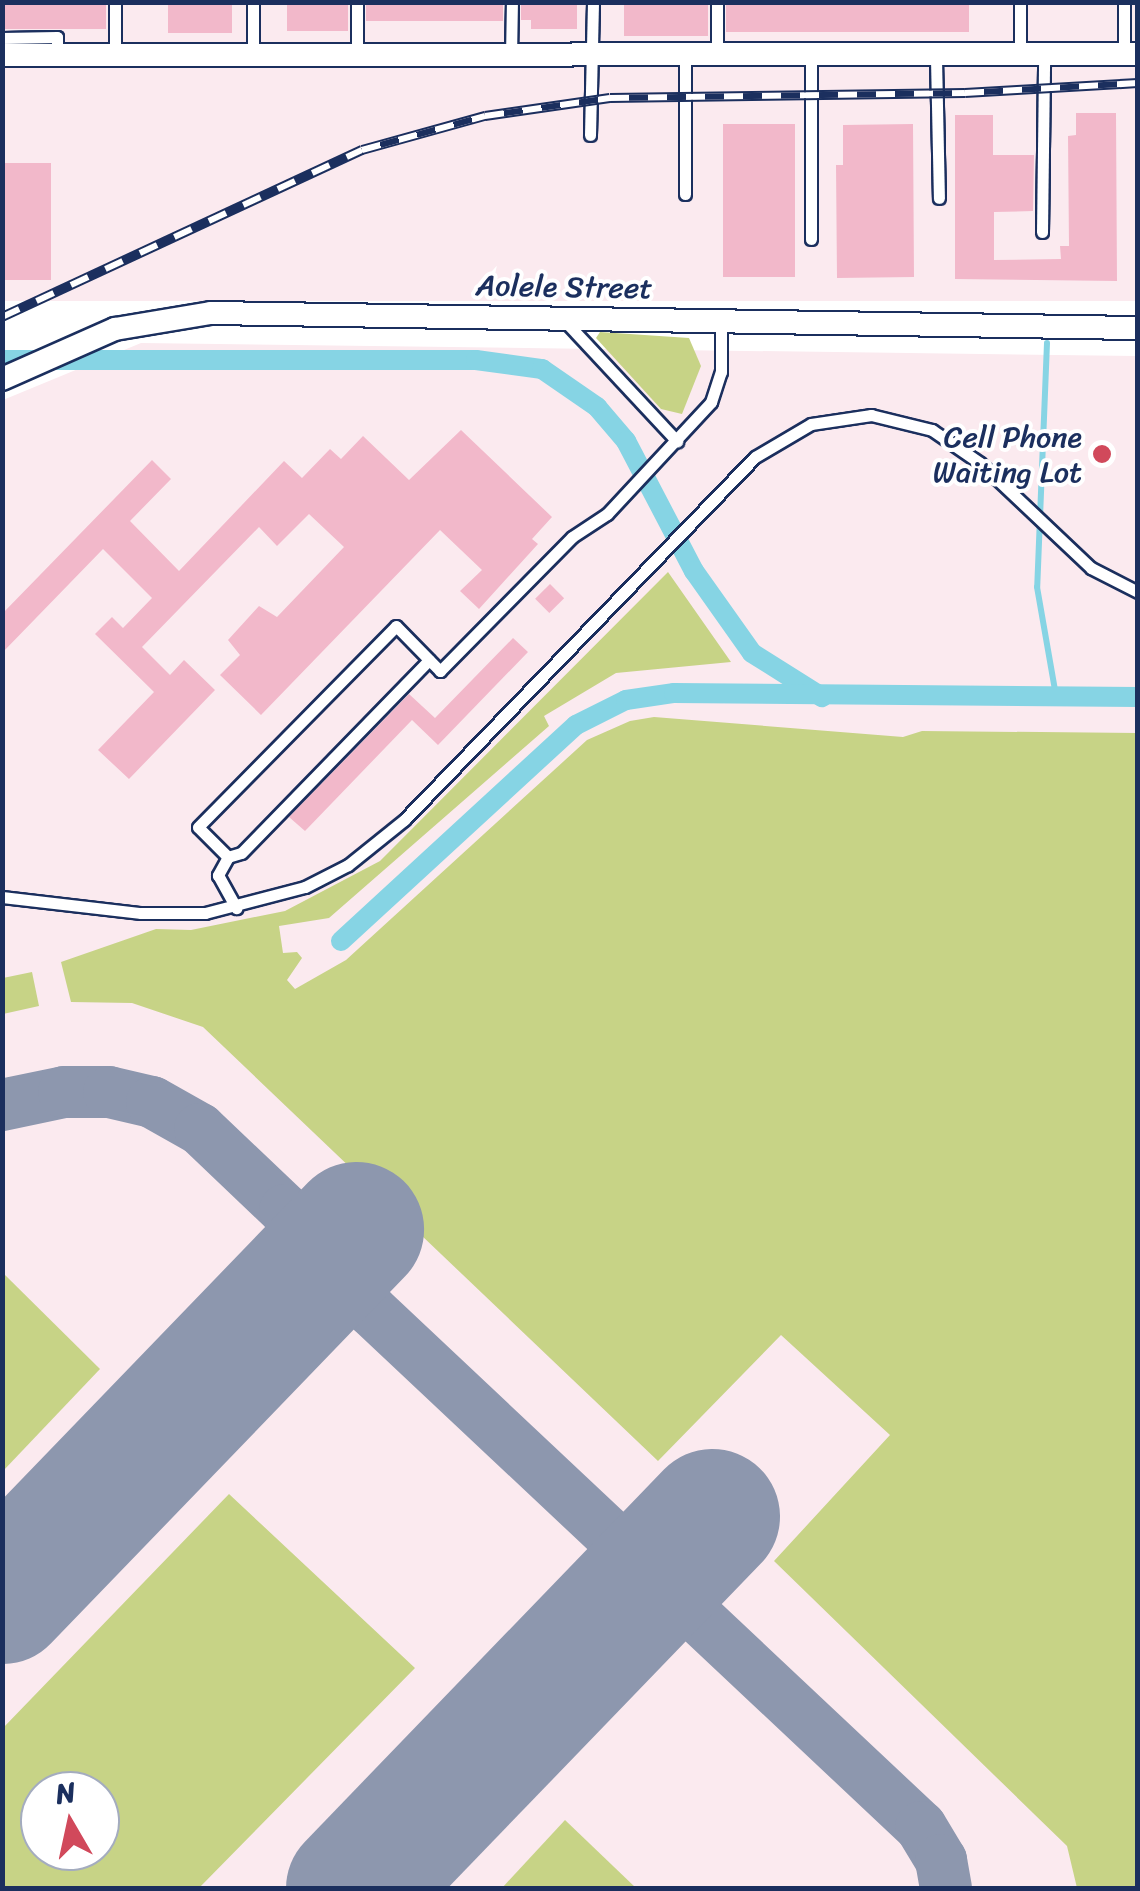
<!DOCTYPE html>
<style>
body{margin:0}
#map{position:relative;width:1140px;height:1891px;overflow:hidden;background:#fff;font-family:Sriracha,sans-serif}
div>[style]{position:absolute}
.built>*{inset:0;background:#fbeaef;transform-origin:0 0}
.green>*{inset:0;background:#c7d386}
.stream>*{height:6px;margin:-3px;padding:0 3px;transform-origin:3px;border-radius:3px;background:#86d4e4}
.canal>*{height:20px;margin:-10px;padding:0 10px;transform-origin:10px;border-radius:10px;background:#86d4e4}
.taxiway>*{height:52px;margin:-26px;padding:0 26px;transform-origin:26px;border-radius:26px;background:#8d97ae}
.runway>*{height:135px;margin:-67.5px;padding:0 67.5px;transform-origin:67.5px;border-radius:67.5px;background:#8d97ae}
.building>*{inset:0;background:#f2b8ca;transform-origin:0 0}
.roads{filter:drop-shadow(2px 0 #1b2f5e) drop-shadow(-2px 0 #1b2f5e) drop-shadow(0 2px #1b2f5e) drop-shadow(0 -2px #1b2f5e)}
.lane>*{height:11px;margin:-5.5px;padding:0 5.5px;transform-origin:5.5px;border-radius:5.5px;background:#fff}
.street>*{height:22px;margin:-11px;padding:0 11px;transform-origin:11px;border-radius:11px;background:#fff}
.rail>*{height:10px;margin-top:-5px;transform-origin:0;background:repeating-linear-gradient(90deg,#fff 0 19px,#1b2f5e 0 38px);box-sizing:border-box;border-block:2px solid #1b2f5e}
.dots>*{width:28px;height:28px;translate:-50% -50%;box-sizing:border-box;border:5px solid #fff;border-radius:50%}
span{translate:-50% -50%;white-space:nowrap;text-align:center;line-height:1.15;-webkit-text-stroke:8px #fff;paint-order:stroke}
.street-label{font-size:30px;color:#1b2f5e}
.poi-label{font-size:30px;color:#1b2f5e}
.right{translate:-100% -50%;text-align:right}
.frame{position:absolute;inset:0;border:5px solid #1b2f5e;pointer-events:none}
.north{position:absolute;left:20px;top:1771px;width:100px;height:100px;box-sizing:border-box;background:#fff;border:2px solid #a4acbf;border-radius:50%;rotate:351deg;font-size:28px;font-weight:700;line-height:40px;text-align:center;color:#1b2f5e}
.north::after{content:'';display:block;margin:auto;width:35px;height:45px;background:#d1495b;clip-path:polygon(50% 0,100% 100%,50% 72%,0 100%)}
</style>
<div id="map">
<div class="built">
<i style="left:3px;top:3px;width:1134px;height:298px"></i>
<i style="clip-path:polygon(evenodd,141px 343px,1137px 356px,1137px 1888px,3px 1888px,3px 400px,141px 343px,40px 1791px,100px 1791px,100px 1851px,40px 1851px,40px 1791px)"></i>
</div>
<div class="green">
<i style="clip-path:polygon(600px 332px,689px 338px,701px 366px,682px 414px,661px 409px,596px 338px)"></i>
<i style="clip-path:polygon(668px 572px,731px 662px,616px 673px,544px 716px,549px 726px,329px 918px,279px 926px,283px 953px,297px 952px,302px 958px,287px 980px,295px 989px,346px 960px,587px 740px,630px 721px,654px 717px,903px 737px,922px 731px,1137px 733px,1137px 1888px,1077px 1888px,1067px 1846px,774px 1561px,890px 1435px,781px 1335px,658px 1461px,203px 1027px,132px 1003px,71px 1002px,61px 962px,156px 929px,191px 930px,285px 911px,380px 861px)"></i>
<i style="clip-path:polygon(32px 972px,39px 1006px,3px 1014px,3px 978px)"></i>
<i style="clip-path:polygon(2px 1272px,100px 1369px,3px 1471px,2px 1471px)"></i>
<i style="clip-path:polygon(evenodd,229px 1494px,415px 1668px,199px 1888px,3px 1888px,3px 1728px,229px 1494px,100px 1791px,100px 1851px,40px 1851px,40px 1791px,100px 1791px)"></i>
<i style="clip-path:polygon(565px 1820px,636px 1888px,502px 1888px)"></i>
</div>
<div class="stream">
<i style="left:1047px;top:343px;width:244px;rotate:92.3deg"></i>
<i style="left:1037px;top:587px;width:111px;rotate:80.1deg"></i>
</div>
<div class="canal">
<i style="left:2px;top:360px;width:474px"></i>
<i style="left:476px;top:360px;width:67px;rotate:7.8deg"></i>
<i style="left:542px;top:369px;width:67px;rotate:34.6deg"></i>
<i style="left:597px;top:407px;width:45px;rotate:49.5deg"></i>
<i style="left:626px;top:441px;width:147px;rotate:62.4deg"></i>
<i style="left:694px;top:571px;width:100px;rotate:54.7deg"></i>
<i style="left:752px;top:653px;width:83px;rotate:32.2deg"></i>
<i style="left:341px;top:941px;width:319px;rotate:-42.6deg"></i>
<i style="left:576px;top:725px;width:56px;rotate:-26.6deg"></i>
<i style="left:626px;top:700px;width:49px;rotate:-8.3deg"></i>
<i style="left:674px;top:693px;width:464px;rotate:0.5deg"></i>
</div>
<div class="taxiway">
<i style="left:2px;top:1105px;width:63px;rotate:-11.8deg"></i>
<i style="left:64px;top:1092px;width:45px"></i>
<i style="left:109px;top:1092px;width:44px;rotate:13.1deg"></i>
<i style="left:152px;top:1102px;width:55px;rotate:29.4deg"></i>
<i style="left:200px;top:1129px;width:117px;rotate:43.6deg"></i>
<i style="left:285px;top:1210px;width:133px;rotate:49.3deg"></i>
<i style="left:372px;top:1311px;width:753px;rotate:43.23deg"></i>
<i style="left:921px;top:1827px;width:39px;rotate:59deg"></i>
<i style="left:941px;top:1860px;width:28px;rotate:80deg"></i>
</div>
<div class="runway">
<i style="left:2px;top:1596px;width:510px;rotate:-46.03deg"></i>
<i style="left:353px;top:1888px;width:517px;rotate:-46.02deg"></i>
</div>
<div class="building">
<i style="left:2px;top:2px;width:104px;height:27px"></i>
<i style="left:168px;top:2px;width:64px;height:31px"></i>
<i style="left:287px;top:2px;width:61px;height:29px"></i>
<i style="left:366px;top:2px;width:137px;height:19px"></i>
<i style="clip-path:polygon(521px 2px,577px 2px,577px 29px,531px 29px,531px 20px,521px 20px)"></i>
<i style="left:624px;top:2px;width:84px;height:34px"></i>
<i style="left:726px;top:2px;width:243px;height:30px"></i>
<i style="clip-path:polygon(1076px 113px,1116px 113px,1117px 281px,955px 279px,955px 115px,993px 115px,993px 155px,1034px 155px,1033px 211px,994px 212px,994px 260px,1061px 259px,1060px 246px,1069px 246px,1068px 136px,1076px 135px)"></i>
<i style="left:795px;top:124px;width:153px;height:72px;rotate:90deg"></i>
<i style="clip-path:polygon(913px 124px,914px 277px,837px 278px,836px 165px,843px 165px,843px 125px)"></i>
<i style="left:2px;top:163px;width:49px;height:117px"></i>
<i style="clip-path:polygon(461px 430px,552px 517px,532px 539px,538px 544px,479px 609px,460px 591px,482px 570px,440px 530px,261px 715px,220px 675px,240px 655px,228px 640px,259px 606px,277px 617px,344px 547px,309px 514px,277px 546px,259px 527px,142px 647px,170px 675px,184px 660px,215px 690px,129px 779px,98px 750px,154px 692px,95px 634px,112px 617px,123px 628px,152px 598px,103px 549px,2px 653px,2px 614px,152px 460px,171px 479px,130px 521px,179px 571px,284px 461px,302px 478px,330px 449px,341px 459px,363px 436px,409px 480px)"></i>
<i style="left:550px;top:584px;width:20px;height:21px;rotate:45deg"></i>
<i style="clip-path:polygon(513px 638px,528px 652px,438px 745px,412px 720px,305px 831px,289px 817px,409px 694px,435px 718px)"></i>
</div>
<div class="roads">
<div class="lane">
<i style="left:115px;top:2px;width:54px;rotate:90deg"></i>
<i style="left:253px;top:2px;width:54px;rotate:90deg"></i>
<i style="left:357px;top:2px;width:54px;rotate:90deg"></i>
<i style="left:2px;top:38px;width:55px;rotate:-1deg"></i>
<i style="left:57px;top:37px;width:19px;rotate:90deg"></i>
<i style="left:1020px;top:54px;width:52px;rotate:-90deg"></i>
<i style="left:717px;top:55px;width:53px;rotate:-90deg"></i>
<i style="left:1124px;top:56px;width:54px;rotate:-90deg"></i>
<i style="left:511px;top:57px;width:55px;rotate:-89deg"></i>
<i style="left:685px;top:57px;width:137px;rotate:90deg"></i>
<i style="left:811px;top:58px;width:181px;rotate:90deg"></i>
<i style="left:936px;top:58px;width:140px;rotate:88.8deg"></i>
<i style="left:590px;top:135px;width:133px;rotate:-88.7deg"></i>
<i style="left:1042px;top:232px;width:173px;rotate:-89.3deg"></i>
<i style="left:564px;top:320px;width:166px;rotate:47deg"></i>
<i style="left:429px;top:660px;width:269px;rotate:134.2deg"></i>
<i style="left:241px;top:853px;width:14px;rotate:163deg"></i>
<i style="left:228px;top:857px;width:42px;rotate:-135deg"></i>
<i style="left:198px;top:827px;width:282px;rotate:-45.4deg"></i>
<i style="left:396px;top:626px;width:63px;rotate:45.6deg"></i>
<i style="left:440px;top:671px;width:188px;rotate:-45.4deg"></i>
<i style="left:572px;top:537px;width:42px;rotate:-33.3deg"></i>
<i style="left:607px;top:514px;width:153px;rotate:-47.1deg"></i>
<i style="left:711px;top:402px;width:32px;rotate:-72deg"></i>
<i style="left:721px;top:372px;width:54px;rotate:-90deg"></i>
<i style="left:228px;top:857px;width:21px;rotate:119deg"></i>
<i style="left:218px;top:875px;width:38px;rotate:61deg"></i>
<i style="left:2px;top:897px;width:140px;rotate:6.6deg"></i>
<i style="left:141px;top:913px;width:64px"></i>
<i style="left:205px;top:913px;width:103px;rotate:-14.6deg"></i>
<i style="left:305px;top:887px;width:48px;rotate:-27.1deg"></i>
<i style="left:348px;top:865px;width:72px;rotate:-38.8deg"></i>
<i style="left:404px;top:820px;width:505px;rotate:-45.96deg"></i>
<i style="left:755px;top:457px;width:65px;rotate:-30.5deg"></i>
<i style="left:811px;top:424px;width:61px;rotate:-8.5deg"></i>
<i style="left:871px;top:415px;width:63px;rotate:13.8deg"></i>
<i style="left:932px;top:430px;width:58px;rotate:34.5deg"></i>
<i style="left:980px;top:463px;width:153px;rotate:43.4deg"></i>
<i style="left:1091px;top:568px;width:53px;rotate:27.1deg"></i>
</div>
<div class="street">
<i style="left:2px;top:55px;width:1136px;rotate:-0.05deg"></i>
<i style="left:2px;top:379px;width:124px;rotate:-23.9deg"></i>
<i style="left:115px;top:329px;width:97px;rotate:-9.5deg"></i>
<i style="left:211px;top:313px;width:927px;rotate:0.93deg"></i>
</div>
</div>
<div class="rail">
<i style="left:2px;top:317px;width:397px;rotate:-24.9deg"></i>
<i style="left:362px;top:150px;width:128px;rotate:-15.5deg"></i>
<i style="left:485px;top:116px;width:126px;rotate:-8.2deg"></i>
<i style="left:610px;top:98px;width:355px;rotate:-0.8deg"></i>
<i style="left:965px;top:93px;width:173px;rotate:-3.3deg"></i>
</div>
<div class="dots">
<i style="left:1102px;top:454px;background:#d1495b"></i>
</div>
<div class="street-label">
<span style="left:564px;top:287px;rotate:1deg">Aolele Street</span>
</div>
<div class="poi-label">
<span class="right" style="left:1082px;top:454px">Cell Phone<br>Waiting Lot</span>
</div>
<div class="frame"></div>
<div class="north">N</div>
</div>
